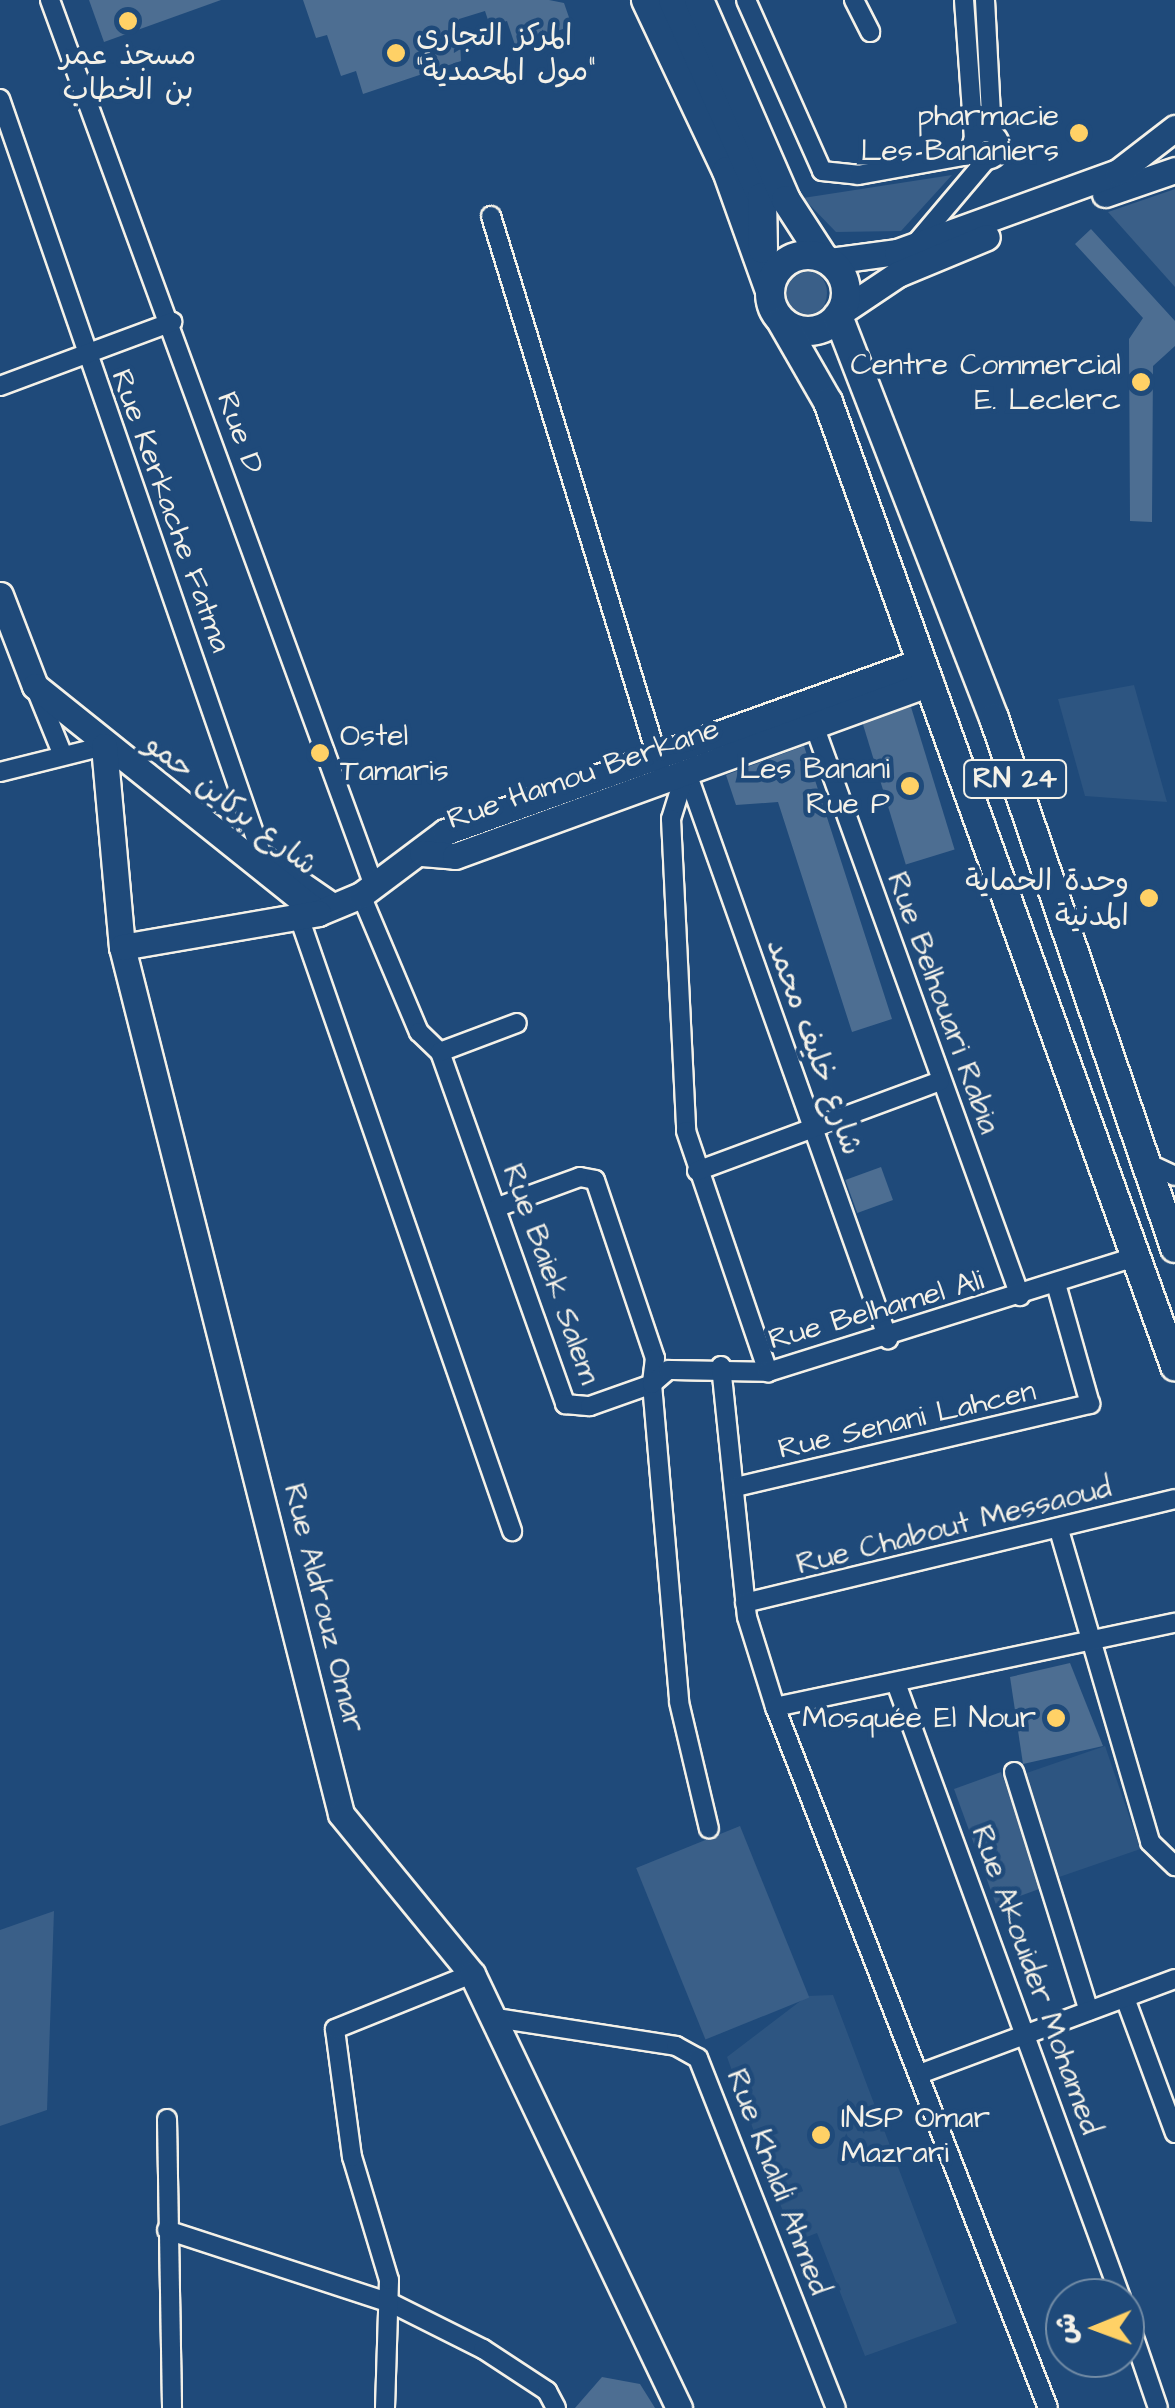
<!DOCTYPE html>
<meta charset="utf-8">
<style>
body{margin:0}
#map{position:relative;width:1175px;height:2408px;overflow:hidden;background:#1f4a7a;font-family:"Architects Daughter","Playpen Sans Arabic",sans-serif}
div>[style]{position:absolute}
.built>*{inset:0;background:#2d5581;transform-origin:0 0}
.green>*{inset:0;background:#3a5f88;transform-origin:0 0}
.round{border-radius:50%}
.building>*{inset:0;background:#4d6e92;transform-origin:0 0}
.roads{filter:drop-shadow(2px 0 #f4f1e8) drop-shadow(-2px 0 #f4f1e8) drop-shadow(0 2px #f4f1e8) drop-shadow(0 -2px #f4f1e8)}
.street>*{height:18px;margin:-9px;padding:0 9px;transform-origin:9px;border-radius:9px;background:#1f4a7a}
.street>.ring{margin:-9px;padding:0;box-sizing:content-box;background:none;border:18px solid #1f4a7a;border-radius:50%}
.secondary>*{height:25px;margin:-12.5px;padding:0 12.5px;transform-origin:12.5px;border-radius:12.5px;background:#1f4a7a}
.primary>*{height:28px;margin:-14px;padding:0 14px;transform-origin:14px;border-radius:14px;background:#1f4a7a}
.primary>.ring{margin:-14px;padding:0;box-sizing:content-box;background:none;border:28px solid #1f4a7a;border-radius:50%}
.dots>*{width:28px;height:28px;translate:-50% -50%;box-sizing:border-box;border:5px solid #1f4a7a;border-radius:50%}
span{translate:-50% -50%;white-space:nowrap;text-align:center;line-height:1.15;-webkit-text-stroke:9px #1f4a7a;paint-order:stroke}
.shield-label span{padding:2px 8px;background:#1f4a7a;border:2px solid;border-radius:8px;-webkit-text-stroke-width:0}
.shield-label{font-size:28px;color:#f4f1e8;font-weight:700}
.poi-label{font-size:30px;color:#f4f1e8}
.left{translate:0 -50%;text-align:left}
.right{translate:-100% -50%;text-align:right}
.street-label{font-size:30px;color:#f4f1e8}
.north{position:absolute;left:1045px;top:2278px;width:100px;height:100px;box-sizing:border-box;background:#1f4a7a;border:2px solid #748da6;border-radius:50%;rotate:269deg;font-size:28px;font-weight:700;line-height:40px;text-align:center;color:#f4f1e8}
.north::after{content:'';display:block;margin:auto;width:35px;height:45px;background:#ffd166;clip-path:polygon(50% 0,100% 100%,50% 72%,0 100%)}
</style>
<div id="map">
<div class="built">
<i style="clip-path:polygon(1134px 685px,1167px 802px,1085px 796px,1058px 699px)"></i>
<i style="left:1105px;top:1746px;width:109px;height:86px;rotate:71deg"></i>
<i style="clip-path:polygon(833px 1995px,957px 2323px,865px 2356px,817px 2233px,794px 2242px,727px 2057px,807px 1996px)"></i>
</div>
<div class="green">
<i style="clip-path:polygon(952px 175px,901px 231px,836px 232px,803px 198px)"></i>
<i style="clip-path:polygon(1175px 189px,1175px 287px,1108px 212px)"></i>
<i class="round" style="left:775px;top:267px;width:52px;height:52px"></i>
<i style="left:1001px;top:1772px;width:123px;height:50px;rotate:70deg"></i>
<i style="left:740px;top:1826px;width:185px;height:112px;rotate:68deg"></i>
<i style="clip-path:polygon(54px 1911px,47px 2110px,0 2126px,0 1930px)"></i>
</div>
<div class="building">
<i style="clip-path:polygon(89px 0,221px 0,104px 42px)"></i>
<i style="clip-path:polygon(303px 0,549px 0,564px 3px,572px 26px,515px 45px,507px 21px,490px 26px,485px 11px,459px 19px,461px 61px,363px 94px,356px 71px,341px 76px,327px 35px,316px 38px)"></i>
<i style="clip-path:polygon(1091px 229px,1175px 321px,1175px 346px,1153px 366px,1152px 522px,1130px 521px,1129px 339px,1143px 318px,1075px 244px)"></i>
<i style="left:911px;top:707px;width:149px;height:51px;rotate:73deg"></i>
<i style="clip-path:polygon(804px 746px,892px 1019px,852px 1032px,778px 802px,736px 805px,726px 775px)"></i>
<i style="left:881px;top:1167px;width:35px;height:38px;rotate:70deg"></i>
<i style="clip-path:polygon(1070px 1663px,1103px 1746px,1023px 1764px,1010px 1677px)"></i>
<i style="clip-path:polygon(602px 2377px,640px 2384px,655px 2408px,575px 2408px)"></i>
</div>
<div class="roads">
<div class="street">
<i style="left:50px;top:0;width:943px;rotate:69.91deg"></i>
<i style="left:746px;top:0;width:187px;rotate:66deg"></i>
<i style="left:822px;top:171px;width:36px;rotate:6deg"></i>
<i style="left:858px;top:175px;width:118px;rotate:-10.3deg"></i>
<i style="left:854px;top:0;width:36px;rotate:63deg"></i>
<i style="left:964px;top:0;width:139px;rotate:85.9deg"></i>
<i style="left:985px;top:0;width:133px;rotate:87deg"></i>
<i style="left:0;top:99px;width:798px;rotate:70.91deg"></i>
<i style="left:261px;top:853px;width:93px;rotate:34.5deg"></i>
<i class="ring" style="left:972px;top:132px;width:10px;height:10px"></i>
<i style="left:491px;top:216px;width:575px;rotate:72.92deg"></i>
<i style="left:915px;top:244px;width:110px;rotate:-49.8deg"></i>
<i style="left:0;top:386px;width:184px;rotate:-20.4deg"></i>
<i style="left:36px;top:689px;width:69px;rotate:67.9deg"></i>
<i style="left:815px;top:728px;width:604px;rotate:70.15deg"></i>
<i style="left:0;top:772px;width:107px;rotate:-14deg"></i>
<i style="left:687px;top:773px;width:601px;rotate:70.45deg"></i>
<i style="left:685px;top:774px;width:47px;rotate:107.3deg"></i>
<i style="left:671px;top:819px;width:312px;rotate:87.2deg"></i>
<i style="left:686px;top:1131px;width:255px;rotate:71.2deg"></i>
<i style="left:361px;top:895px;width:149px;rotate:67.1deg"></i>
<i style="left:419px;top:1032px;width:29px;rotate:44deg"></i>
<i style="left:440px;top:1052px;width:374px;rotate:70.4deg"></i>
<i style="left:565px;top:1404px;width:25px;rotate:5deg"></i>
<i style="left:590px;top:1406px;width:66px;rotate:-19.5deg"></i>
<i style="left:652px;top:1384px;width:319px;rotate:85.1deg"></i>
<i style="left:679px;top:1702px;width:130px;rotate:76.7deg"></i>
<i style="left:300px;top:920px;width:647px;rotate:70.86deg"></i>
<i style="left:440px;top:1052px;width:82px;rotate:-20.6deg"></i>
<i style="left:1145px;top:1162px;width:33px;rotate:25deg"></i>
<i style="left:697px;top:1171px;width:259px;rotate:-20.3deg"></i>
<i style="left:498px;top:1207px;width:87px;rotate:-20.1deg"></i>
<i style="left:580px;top:1177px;width:15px;rotate:11deg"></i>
<i style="left:595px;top:1180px;width:188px;rotate:71.4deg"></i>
<i style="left:655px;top:1358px;width:26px;rotate:97deg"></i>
<i style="left:652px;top:1384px;width:21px;rotate:-41deg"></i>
<i style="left:668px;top:1370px;width:100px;rotate:1.1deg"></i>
<i style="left:768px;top:1372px;width:381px;rotate:-17.4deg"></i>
<i style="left:721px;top:1366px;width:252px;rotate:84.1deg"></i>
<i style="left:747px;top:1617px;width:94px;rotate:72.7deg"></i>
<i style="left:775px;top:1707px;width:752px;rotate:68.72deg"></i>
<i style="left:736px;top:1487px;width:364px;rotate:-13.2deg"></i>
<i style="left:1090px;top:1404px;width:125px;rotate:-105.8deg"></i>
<i style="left:1059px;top:1530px;width:325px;rotate:73.7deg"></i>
<i style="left:1150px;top:1842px;width:35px;rotate:44deg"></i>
<i style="left:745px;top:1603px;width:442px;rotate:-13.6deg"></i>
<i style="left:896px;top:1683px;width:655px;rotate:69.9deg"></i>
<i style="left:775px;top:1707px;width:409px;rotate:-11.9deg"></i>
<i style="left:1014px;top:1772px;width:250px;rotate:72.6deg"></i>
<i style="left:1125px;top:1998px;width:144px;rotate:69.7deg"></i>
<i style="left:496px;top:2018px;width:182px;rotate:8.8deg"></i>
<i style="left:676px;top:2046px;width:25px;rotate:29deg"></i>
<i style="left:698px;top:2058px;width:376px;rotate:68.5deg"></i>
<i style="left:925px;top:2072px;width:267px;rotate:-20.4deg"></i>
<i style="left:167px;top:2119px;width:289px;rotate:89deg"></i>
<i style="left:167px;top:2230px;width:236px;rotate:18.1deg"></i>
<i style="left:391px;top:2303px;width:103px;rotate:26.6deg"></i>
<i style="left:483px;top:2349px;width:77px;rotate:33.3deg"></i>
<i style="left:547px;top:2391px;width:19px;rotate:62deg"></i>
<i style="left:1125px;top:2311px;width:102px;rotate:71.2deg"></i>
<i style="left:385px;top:2408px;width:128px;rotate:-88.2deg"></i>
<i style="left:389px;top:2280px;width:128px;rotate:-106.7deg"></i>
<i style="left:352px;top:2157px;width:129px;rotate:-97.6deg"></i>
<i style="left:335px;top:2029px;width:148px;rotate:-21.9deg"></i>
</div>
<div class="secondary">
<i style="left:1105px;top:194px;width:74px;rotate:-18.9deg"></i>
<i style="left:830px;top:261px;width:68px;rotate:-7.7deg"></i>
<i style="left:897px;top:252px;width:235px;rotate:-19.9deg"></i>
<i style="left:1118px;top:172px;width:72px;rotate:-37.7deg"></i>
<i style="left:841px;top:312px;width:69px;rotate:-33.7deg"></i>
<i style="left:898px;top:274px;width:96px;rotate:-22.6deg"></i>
<i style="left:0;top:595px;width:97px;rotate:69deg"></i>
<i style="left:35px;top:686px;width:363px;rotate:38.7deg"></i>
<i style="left:318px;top:913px;width:47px;rotate:-22.7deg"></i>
<i style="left:361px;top:895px;width:105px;rotate:-36.9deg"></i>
<i style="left:445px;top:832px;width:507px;rotate:-19.72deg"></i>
<i style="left:104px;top:746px;width:202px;rotate:84.9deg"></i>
<i style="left:122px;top:947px;width:894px;rotate:75.82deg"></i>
<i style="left:341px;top:1814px;width:207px;rotate:50.7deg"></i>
<i style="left:472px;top:1974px;width:481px;rotate:64.5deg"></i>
<i style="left:422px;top:853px;width:33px;rotate:5deg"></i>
<i style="left:455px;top:856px;width:506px;rotate:-20.01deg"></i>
<i style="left:122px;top:947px;width:199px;rotate:-9.8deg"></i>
</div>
<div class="primary">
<i style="left:646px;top:0;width:189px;rotate:64.7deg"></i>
<i style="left:727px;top:171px;width:124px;rotate:70.3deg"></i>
<i style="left:673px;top:0;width:216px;rotate:65.7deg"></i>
<i style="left:762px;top:197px;width:52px;rotate:88.9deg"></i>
<i style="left:699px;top:0;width:218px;rotate:66.5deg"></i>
<i style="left:786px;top:200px;width:68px;rotate:57deg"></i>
<i class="ring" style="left:770px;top:255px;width:48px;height:48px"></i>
<i style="left:838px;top:316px;width:431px;rotate:68.8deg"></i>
<i style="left:994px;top:718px;width:560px;rotate:71.14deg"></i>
<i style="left:782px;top:322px;width:92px;rotate:60.1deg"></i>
<i style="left:828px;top:402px;width:1025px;rotate:70.2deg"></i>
</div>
</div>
<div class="dots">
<i style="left:128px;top:21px;background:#ffd166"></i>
<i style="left:396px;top:53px;background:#ffd166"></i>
<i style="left:1079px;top:133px;background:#ffd166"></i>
<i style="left:1141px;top:382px;background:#ffd166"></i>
<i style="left:320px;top:753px;background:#ffd166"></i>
<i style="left:910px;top:786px;background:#ffd166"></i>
<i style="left:1149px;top:898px;background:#ffd166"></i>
<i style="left:1056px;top:1718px;background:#ffd166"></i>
<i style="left:821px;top:2135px;background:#ffd166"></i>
</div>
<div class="shield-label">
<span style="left:1015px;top:779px">RN 24</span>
</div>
<div class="poi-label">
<span class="left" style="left:416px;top:53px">المركز التجاري<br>"مول المحمدية"</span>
<span style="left:128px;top:72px">مسجذ عمر<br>بن الخطاب</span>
<span class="right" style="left:1059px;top:133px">pharmacie<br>Les Bananiers</span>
<span class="right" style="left:1121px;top:382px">Centre Commercial<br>E. Leclerc</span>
<span class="left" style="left:340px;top:753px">Ostel<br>Tamaris</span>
<span class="right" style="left:890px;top:786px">Les Banani<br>Rue P</span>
<span class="right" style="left:1129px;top:898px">وحدة الحماية<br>المدنية</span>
<span class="right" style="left:1036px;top:1718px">Mosquée El Nour</span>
<span class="left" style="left:841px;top:2135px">INSP Omar<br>Mazrari</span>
</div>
<div class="street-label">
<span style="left:240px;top:433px;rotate:70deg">Rue D</span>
<span style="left:171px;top:511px;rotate:70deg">Rue Kerkache Fatma</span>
<span style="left:583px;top:774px;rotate:-19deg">Rue Hamou Berkane</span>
<span style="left:231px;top:805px;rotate:38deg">شارع بركاين حمو</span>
<span style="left:943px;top:1003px;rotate:70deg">Rue Belhouari Rabia</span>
<span style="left:814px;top:1047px;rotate:70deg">شارع خليف محمد</span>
<span style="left:551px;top:1274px;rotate:70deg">Rue Baiek Salem</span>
<span style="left:876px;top:1310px;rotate:-16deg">Rue Belhamel Ali</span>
<span style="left:907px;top:1420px;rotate:-13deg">Rue Senani Lahcen</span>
<span style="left:954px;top:1526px;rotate:-14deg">Rue Chabout Messaoud</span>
<span style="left:324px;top:1608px;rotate:76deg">Rue Aldrouz Omar</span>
<span style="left:1036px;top:1980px;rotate:70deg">Rue Akouider Mohamed</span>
<span style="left:778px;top:2182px;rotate:69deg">Rue Khaldi Ahmed</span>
</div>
<div class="north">ش</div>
</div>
